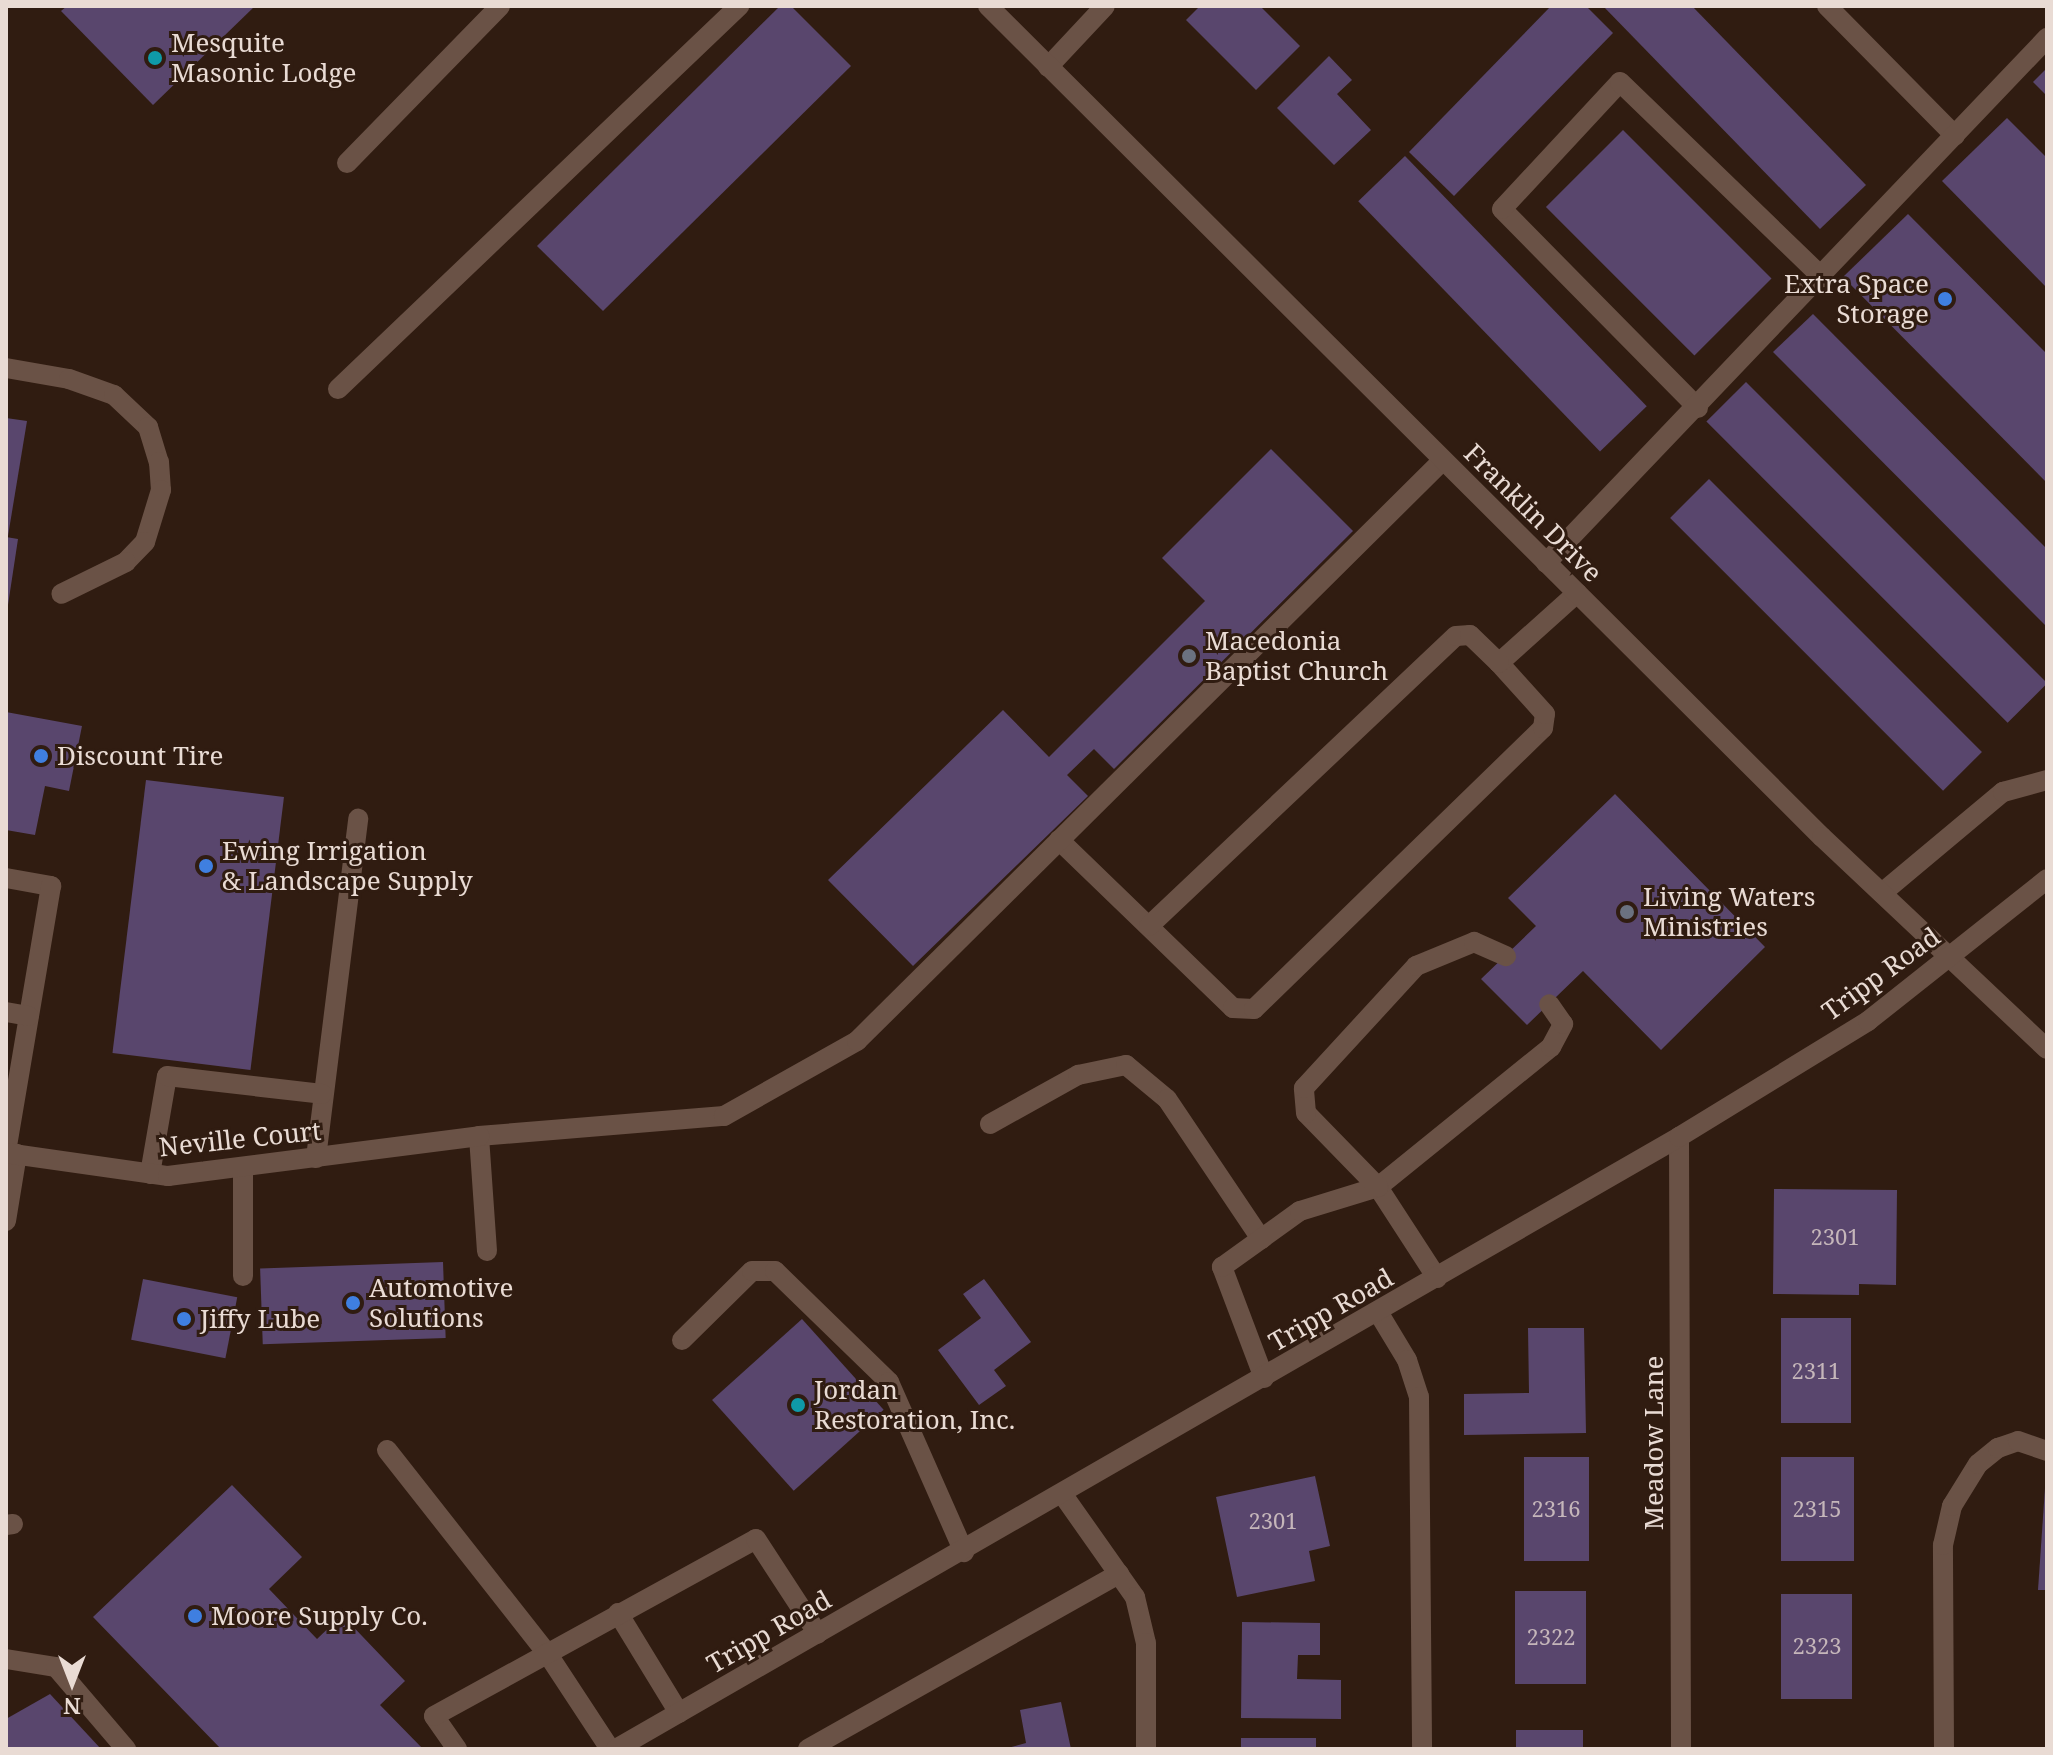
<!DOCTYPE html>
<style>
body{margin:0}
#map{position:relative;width:2053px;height:1755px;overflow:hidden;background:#301c11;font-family:"Noto Serif",serif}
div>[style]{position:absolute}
.building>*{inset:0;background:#59466d;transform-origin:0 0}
.lane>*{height:20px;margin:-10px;padding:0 10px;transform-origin:10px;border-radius:10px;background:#6a5246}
.street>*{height:20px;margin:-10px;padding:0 10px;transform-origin:10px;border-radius:10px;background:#6a5246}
.secondary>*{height:20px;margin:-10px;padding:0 10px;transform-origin:10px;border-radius:10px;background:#6a5246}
.dots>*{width:22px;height:22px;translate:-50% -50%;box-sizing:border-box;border:4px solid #301c11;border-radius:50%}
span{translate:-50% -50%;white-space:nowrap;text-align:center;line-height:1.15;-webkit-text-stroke:6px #301c11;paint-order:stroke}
.number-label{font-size:22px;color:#c5b6ba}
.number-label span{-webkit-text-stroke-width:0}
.poi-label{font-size:26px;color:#e9dbd4}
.left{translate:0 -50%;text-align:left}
.right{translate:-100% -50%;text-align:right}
.street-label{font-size:26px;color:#e9dbd4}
.frame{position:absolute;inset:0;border:8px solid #e9dbd4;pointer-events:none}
.north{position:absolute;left:32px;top:1643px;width:80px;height:80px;-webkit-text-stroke:6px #301c11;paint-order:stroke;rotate:180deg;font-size:22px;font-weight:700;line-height:32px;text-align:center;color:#e9dbd4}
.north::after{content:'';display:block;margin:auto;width:28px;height:36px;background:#e9dbd4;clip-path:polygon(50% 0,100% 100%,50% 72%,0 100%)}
</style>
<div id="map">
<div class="building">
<i style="clip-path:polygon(67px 6px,255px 6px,153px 105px,61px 11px)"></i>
<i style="clip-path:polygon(780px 6px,791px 6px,851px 66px,603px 311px,537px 246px)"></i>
<i style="clip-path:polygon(1200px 6px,1260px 6px,1300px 46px,1256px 90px,1186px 20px)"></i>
<i style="clip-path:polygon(1551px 6px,1586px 6px,1613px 33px,1454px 196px,1409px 152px)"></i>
<i style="clip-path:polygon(1603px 6px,1692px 6px,1866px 185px,1820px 229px)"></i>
<i style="clip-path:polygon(1329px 56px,1352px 80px,1337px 94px,1371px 130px,1334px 165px,1277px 108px)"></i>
<i style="clip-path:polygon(2047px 68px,2047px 96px,2033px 82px)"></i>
<i style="clip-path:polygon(2007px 118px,2047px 158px,2047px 288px,1942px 181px)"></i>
<i style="left:1623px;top:130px;width:210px;height:109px;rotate:45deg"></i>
<i style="left:1405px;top:156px;width:348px;height:65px;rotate:46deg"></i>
<i style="clip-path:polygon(1908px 214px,2047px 354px,2047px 483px,1843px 277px)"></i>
<i style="clip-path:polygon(1813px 314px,2047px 549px,2047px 627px,1773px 352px)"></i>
<i style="left:1746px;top:382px;width:426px;height:56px;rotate:45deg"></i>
<i style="clip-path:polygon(6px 418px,27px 421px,8px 536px,6px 536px)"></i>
<i style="clip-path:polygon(1271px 449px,1353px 531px,1114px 769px,1094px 749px,1067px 775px,1088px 796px,913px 966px,828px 880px,1003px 710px,1049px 757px,1205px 601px,1162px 558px)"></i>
<i style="left:1709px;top:479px;width:386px;height:55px;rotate:45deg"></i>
<i style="clip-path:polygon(6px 537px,18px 539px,8px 605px,6px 605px)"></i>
<i style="clip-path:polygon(6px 712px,82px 726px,69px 791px,45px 786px,35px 835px,6px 830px)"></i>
<i style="left:146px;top:780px;width:139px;height:275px;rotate:7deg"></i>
<i style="clip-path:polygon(1615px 794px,1765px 947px,1661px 1050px,1583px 971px,1527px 1025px,1481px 979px,1536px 926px,1508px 898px)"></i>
<i style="clip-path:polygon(1774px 1189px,1897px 1190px,1896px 1285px,1859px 1284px,1859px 1295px,1773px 1294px)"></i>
<i style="left:443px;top:1262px;width:76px;height:183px;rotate:88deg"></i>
<i style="left:143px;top:1279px;width:96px;height:62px;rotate:11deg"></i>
<i style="clip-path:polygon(984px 1279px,1031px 1342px,994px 1370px,1006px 1386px,979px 1405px,938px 1350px,981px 1318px,963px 1294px)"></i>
<i style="left:1781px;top:1318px;width:70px;height:105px"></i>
<i style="left:802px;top:1319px;width:122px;height:121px;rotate:48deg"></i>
<i style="clip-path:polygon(1528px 1328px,1584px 1328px,1586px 1433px,1464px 1435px,1464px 1394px,1529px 1393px)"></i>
<i style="left:1524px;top:1457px;width:65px;height:104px"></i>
<i style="left:1781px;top:1457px;width:73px;height:104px"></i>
<i style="clip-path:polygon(1315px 1476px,1330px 1546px,1309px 1551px,1315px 1581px,1237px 1597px,1216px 1497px)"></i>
<i style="clip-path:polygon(232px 1485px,302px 1557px,269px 1589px,317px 1639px,342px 1615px,405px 1681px,380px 1705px,423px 1749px,221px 1749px,93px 1617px)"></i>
<i style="clip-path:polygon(2045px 1488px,2047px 1488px,2047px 1590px,2038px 1590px)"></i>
<i style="left:1515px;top:1591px;width:71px;height:93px"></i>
<i style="left:1781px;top:1594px;width:71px;height:105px"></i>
<i style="clip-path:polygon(1242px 1622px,1320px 1623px,1320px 1655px,1298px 1655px,1297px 1679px,1341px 1680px,1341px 1719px,1241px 1718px)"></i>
<i style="clip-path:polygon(50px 1694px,101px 1749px,6px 1749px,6px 1719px)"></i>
<i style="clip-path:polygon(1061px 1702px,1071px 1749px,1004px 1749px,1026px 1743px,1020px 1710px)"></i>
<i style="left:1516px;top:1730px;width:67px;height:19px"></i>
<i style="left:1241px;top:1738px;width:75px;height:11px"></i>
</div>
<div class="lane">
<i style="left:1827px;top:6px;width:182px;rotate:45.4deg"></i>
<i style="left:347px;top:163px;width:219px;rotate:-45.7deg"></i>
<i style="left:6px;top:368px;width:64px;rotate:9.9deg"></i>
<i style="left:69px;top:379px;width:48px;rotate:19.6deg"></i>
<i style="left:114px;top:395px;width:47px;rotate:43.3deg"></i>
<i style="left:148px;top:427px;width:37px;rotate:73deg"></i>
<i style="left:159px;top:462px;width:28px;rotate:86deg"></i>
<i style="left:161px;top:490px;width:54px;rotate:107.1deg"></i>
<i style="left:145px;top:542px;width:28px;rotate:134deg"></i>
<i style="left:126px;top:562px;width:72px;rotate:153.8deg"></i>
<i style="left:338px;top:389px;width:555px;rotate:-43.68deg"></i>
<i style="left:1698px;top:408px;width:279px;rotate:-134.6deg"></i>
<i style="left:1502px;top:209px;width:173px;rotate:-47.1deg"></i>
<i style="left:1620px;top:82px;width:281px;rotate:44deg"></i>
<i style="left:1546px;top:563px;width:726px;rotate:-46.34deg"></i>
<i style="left:1059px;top:840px;width:242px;rotate:44deg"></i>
<i style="left:1233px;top:1008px;width:21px;rotate:3deg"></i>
<i style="left:1254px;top:1009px;width:403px;rotate:-44.2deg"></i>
<i style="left:1543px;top:728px;width:14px;rotate:-82deg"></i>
<i style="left:1545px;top:714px;width:69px;rotate:-132deg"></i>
<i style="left:1499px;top:663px;width:105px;rotate:-41.9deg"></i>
<i style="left:6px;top:878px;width:46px;rotate:10.1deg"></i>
<i style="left:51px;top:886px;width:271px;rotate:99.6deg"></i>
<i style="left:1882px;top:893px;width:158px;rotate:-39.9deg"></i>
<i style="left:2003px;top:792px;width:46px;rotate:-15.3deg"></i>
<i style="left:1149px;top:926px;width:422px;rotate:-43.4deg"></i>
<i style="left:1456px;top:636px;width:14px;rotate:-4deg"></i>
<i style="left:1470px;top:635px;width:40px;rotate:44deg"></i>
<i style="left:6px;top:1012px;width:23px;rotate:10deg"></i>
<i style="left:990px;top:1124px;width:101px;rotate:-29.1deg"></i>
<i style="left:1078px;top:1075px;width:49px;rotate:-11.8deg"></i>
<i style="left:1126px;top:1065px;width:53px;rotate:39.7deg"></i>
<i style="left:1167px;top:1099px;width:169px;rotate:56.1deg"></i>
<i style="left:316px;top:1158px;width:342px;rotate:-82.9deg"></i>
<i style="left:243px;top:1167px;width:109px;rotate:90deg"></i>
<i style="left:150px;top:1174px;width:99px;rotate:-80.2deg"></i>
<i style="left:167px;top:1076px;width:156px;rotate:6.6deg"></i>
<i style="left:6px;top:1221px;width:68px;rotate:-80.7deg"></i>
<i style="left:487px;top:1251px;width:115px;rotate:-94deg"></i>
<i style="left:479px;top:1136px;width:246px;rotate:-4.7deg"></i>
<i style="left:724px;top:1116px;width:153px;rotate:-29.4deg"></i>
<i style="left:857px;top:1041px;width:825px;rotate:-44.75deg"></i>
<i style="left:1437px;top:1278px;width:108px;rotate:-123deg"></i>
<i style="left:1378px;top:1187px;width:223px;rotate:-39deg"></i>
<i style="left:1551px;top:1047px;width:26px;rotate:-62deg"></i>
<i style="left:1563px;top:1024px;width:24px;rotate:-125deg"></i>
<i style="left:1378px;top:1312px;width:56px;rotate:58.9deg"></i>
<i style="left:1407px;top:1360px;width:39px;rotate:72deg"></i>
<i style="left:1419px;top:1397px;width:352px;rotate:89.5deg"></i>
<i style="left:682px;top:1340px;width:98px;rotate:-44.6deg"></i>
<i style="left:752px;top:1271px;width:23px"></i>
<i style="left:775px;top:1271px;width:159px;rotate:44.2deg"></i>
<i style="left:889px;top:1382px;width:186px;rotate:66.2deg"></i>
<i style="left:1264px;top:1378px;width:119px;rotate:-110.7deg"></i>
<i style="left:1222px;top:1267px;width:96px;rotate:-35.7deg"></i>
<i style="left:1300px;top:1211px;width:82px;rotate:-17.1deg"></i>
<i style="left:1378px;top:1187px;width:103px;rotate:-134.2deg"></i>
<i style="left:1306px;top:1113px;width:25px;rotate:-95deg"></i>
<i style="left:1304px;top:1088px;width:166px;rotate:-47.4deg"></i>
<i style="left:1416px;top:966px;width:63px;rotate:-22.5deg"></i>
<i style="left:1474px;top:942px;width:35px;rotate:24deg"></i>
<i style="left:387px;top:1450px;width:258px;rotate:51.8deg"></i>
<i style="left:547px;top:1653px;width:115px;rotate:56.7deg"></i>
<i style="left:6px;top:1525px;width:7px;rotate:-8deg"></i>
<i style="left:618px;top:1613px;width:117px;rotate:58.6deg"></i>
<i style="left:6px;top:1659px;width:51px;rotate:9.1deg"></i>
<i style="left:56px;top:1667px;width:108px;rotate:49.5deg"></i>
<i style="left:457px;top:1749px;width:40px;rotate:-124.9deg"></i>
<i style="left:434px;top:1716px;width:367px;rotate:-28.8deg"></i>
<i style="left:756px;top:1539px;width:113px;rotate:56.9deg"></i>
<i style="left:808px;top:1749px;width:357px;rotate:-29.4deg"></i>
<i style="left:1944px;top:1749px;width:204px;rotate:-90.3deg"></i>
<i style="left:1943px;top:1545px;width:40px;rotate:-77deg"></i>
<i style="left:1952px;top:1506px;width:49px;rotate:-58.2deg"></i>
<i style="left:1978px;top:1464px;width:26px;rotate:-39deg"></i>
<i style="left:1998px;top:1448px;width:21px;rotate:-19deg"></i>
<i style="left:2018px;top:1441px;width:31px;rotate:19deg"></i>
</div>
<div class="street">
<i style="left:1048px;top:67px;width:83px;rotate:-46.9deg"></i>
<i style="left:1679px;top:1137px;width:612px;rotate:89.81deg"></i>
<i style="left:6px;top:1153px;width:164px;rotate:8.1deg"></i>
<i style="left:168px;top:1176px;width:314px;rotate:-7.3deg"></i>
<i style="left:1063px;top:1495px;width:125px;rotate:54.8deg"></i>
<i style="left:1135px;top:1597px;width:47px;rotate:76.6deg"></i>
<i style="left:1146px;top:1643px;width:106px;rotate:90deg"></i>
</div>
<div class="secondary">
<i style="left:988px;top:6px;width:1177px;rotate:44.9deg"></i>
<i style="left:1822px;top:837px;width:309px;rotate:43.3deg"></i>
<i style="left:616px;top:1749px;width:1227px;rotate:-29.93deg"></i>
<i style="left:1679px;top:1137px;width:222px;rotate:-31.5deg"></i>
<i style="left:1868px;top:1021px;width:228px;rotate:-38.4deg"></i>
</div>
<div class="dots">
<i style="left:155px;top:58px;background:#0f9aa8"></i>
<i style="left:1945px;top:299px;background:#3f7fe0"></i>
<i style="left:1189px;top:656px;background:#6b7280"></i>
<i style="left:41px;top:756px;background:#3f7fe0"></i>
<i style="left:206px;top:866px;background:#3f7fe0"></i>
<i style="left:1627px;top:912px;background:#6b7280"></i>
<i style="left:353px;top:1303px;background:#3f7fe0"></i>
<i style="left:184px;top:1319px;background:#3f7fe0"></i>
<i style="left:798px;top:1405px;background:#0f9aa8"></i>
<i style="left:195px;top:1616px;background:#3f7fe0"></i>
</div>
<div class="number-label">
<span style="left:1835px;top:1237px">2301</span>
<span style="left:1816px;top:1371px">2311</span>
<span style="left:1556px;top:1509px">2316</span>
<span style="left:1817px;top:1509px">2315</span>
<span style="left:1273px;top:1521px">2301</span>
<span style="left:1551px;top:1637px">2322</span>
<span style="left:1817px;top:1646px">2323</span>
</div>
<div class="poi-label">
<span class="left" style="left:171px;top:58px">Mesquite<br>Masonic Lodge</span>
<span class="right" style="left:1929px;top:299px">Extra Space<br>Storage</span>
<span class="left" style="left:1205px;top:656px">Macedonia<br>Baptist Church</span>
<span class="left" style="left:57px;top:756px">Discount Tire</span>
<span class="left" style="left:222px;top:866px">Ewing Irrigation<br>&amp; Landscape Supply</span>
<span class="left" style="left:1643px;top:912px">Living Waters<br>Ministries</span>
<span class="left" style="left:369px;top:1303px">Automotive<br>Solutions</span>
<span class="left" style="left:200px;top:1319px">Jiffy Lube</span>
<span class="left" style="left:814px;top:1405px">Jordan<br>Restoration, Inc.</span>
<span class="left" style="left:211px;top:1616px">Moore Supply Co.</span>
</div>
<div class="street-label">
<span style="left:1533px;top:513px;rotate:45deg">Franklin Drive</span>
<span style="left:1881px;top:974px;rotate:-36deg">Tripp Road</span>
<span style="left:240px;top:1139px;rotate:-6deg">Neville Court</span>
<span style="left:1331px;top:1310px;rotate:-30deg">Tripp Road</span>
<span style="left:1654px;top:1443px;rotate:-90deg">Meadow Lane</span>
<span style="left:769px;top:1632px;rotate:-30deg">Tripp Road</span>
</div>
<div class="frame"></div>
<div class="north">N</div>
</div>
